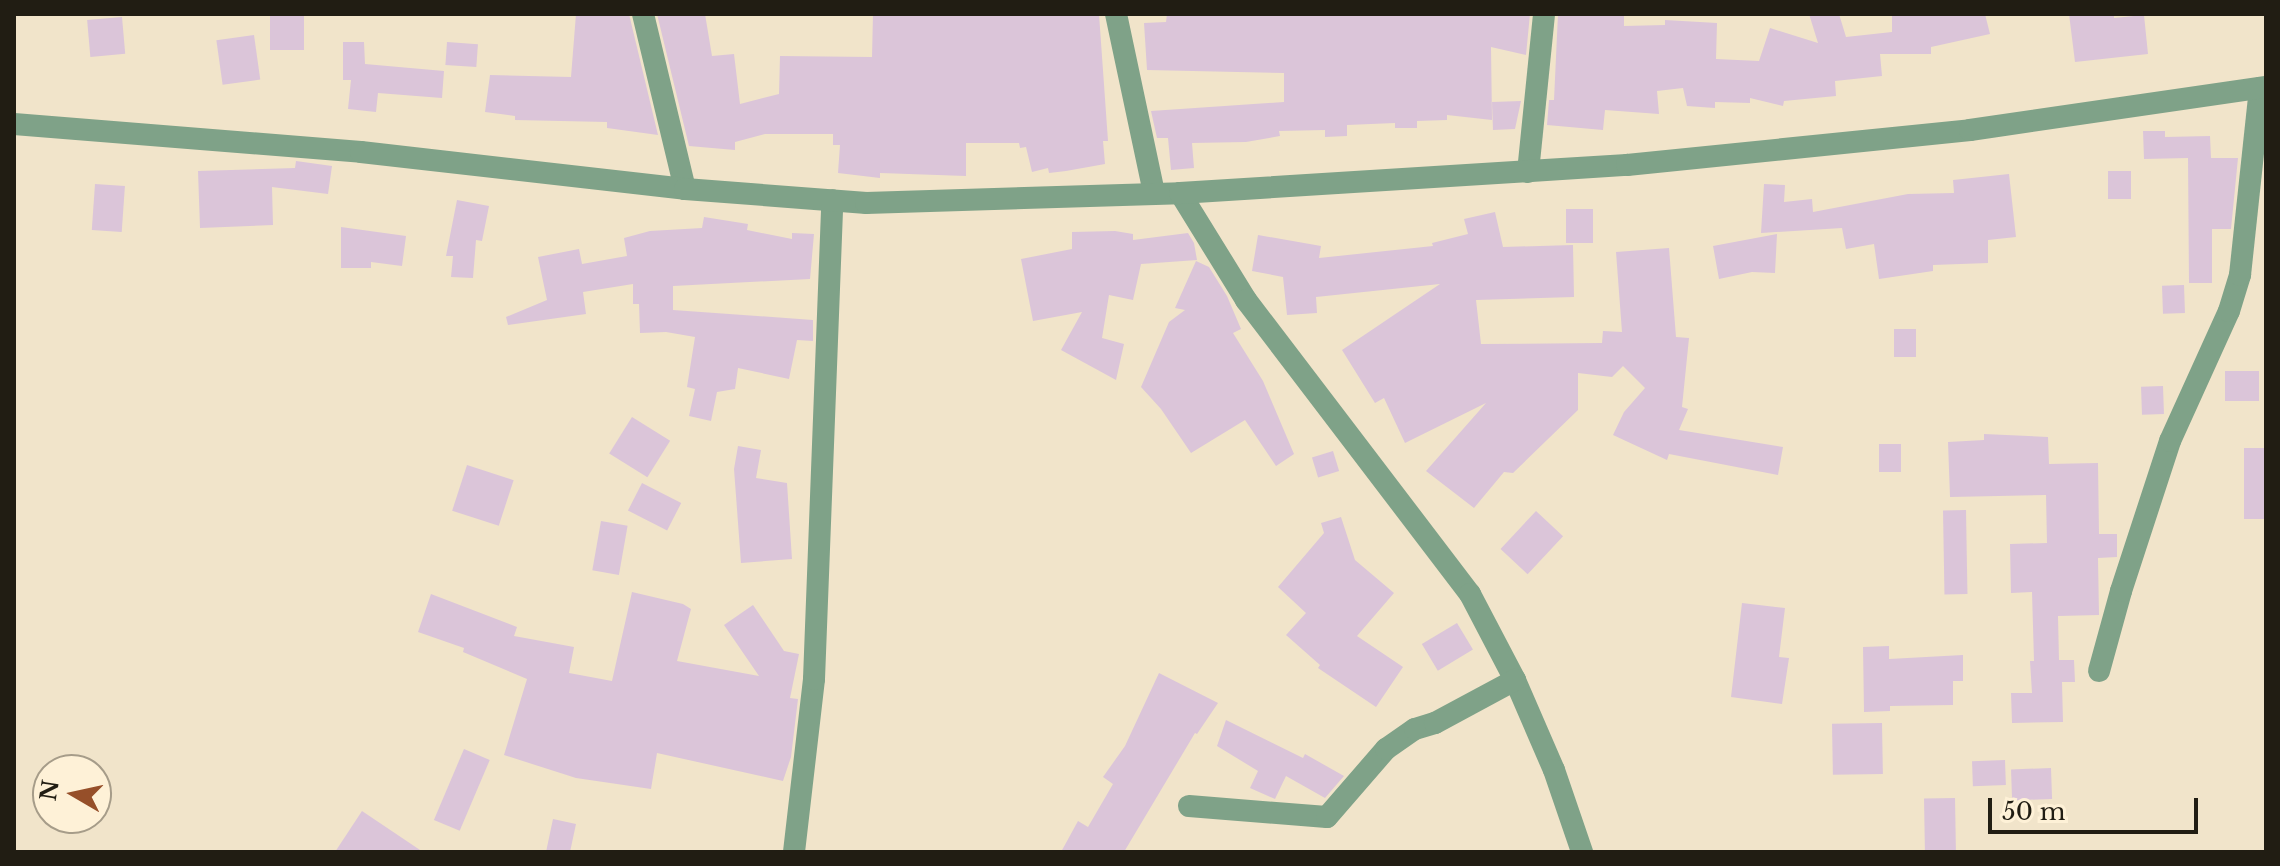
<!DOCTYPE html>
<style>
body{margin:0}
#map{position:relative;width:2280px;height:866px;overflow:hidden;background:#f1e4ca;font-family:"Libre Baskerville",serif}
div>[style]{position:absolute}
.building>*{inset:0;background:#dbc5d9;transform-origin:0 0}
.minor>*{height:22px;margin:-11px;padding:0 11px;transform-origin:11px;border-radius:11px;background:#7fa288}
.tertiary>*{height:22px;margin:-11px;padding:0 11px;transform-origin:11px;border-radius:11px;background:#7fa288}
span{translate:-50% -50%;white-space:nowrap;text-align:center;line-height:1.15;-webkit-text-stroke:7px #fef1d7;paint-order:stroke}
.frame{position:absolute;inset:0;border:16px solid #211d13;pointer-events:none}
.north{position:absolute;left:32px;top:754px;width:80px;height:80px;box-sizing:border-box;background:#fef1d7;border:2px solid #a69c89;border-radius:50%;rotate:279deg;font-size:22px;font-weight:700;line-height:32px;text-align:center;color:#211d13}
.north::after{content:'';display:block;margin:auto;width:28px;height:36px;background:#964f29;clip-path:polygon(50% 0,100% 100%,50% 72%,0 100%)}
.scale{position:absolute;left:1988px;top:798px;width:210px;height:36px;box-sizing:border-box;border:4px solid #211d13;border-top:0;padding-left:10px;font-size:24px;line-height:28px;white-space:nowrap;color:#211d13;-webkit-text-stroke:6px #fef1d7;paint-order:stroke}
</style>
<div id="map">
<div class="building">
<i style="left:270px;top:14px;width:34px;height:36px"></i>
<i style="clip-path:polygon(576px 14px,629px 14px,658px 135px,607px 128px,607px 122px,515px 120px,515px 116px,485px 112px,490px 75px,571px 77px)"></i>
<i style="clip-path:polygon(657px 14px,705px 14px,712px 56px,734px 54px,740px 104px,779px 94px,780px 56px,872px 57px,873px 14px,1099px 14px,1108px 141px,1103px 141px,1105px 164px,1066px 171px,1049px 173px,1048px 168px,1032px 172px,1026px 147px,1020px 148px,1019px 143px,966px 143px,966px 176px,880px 173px,880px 178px,838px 173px,840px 145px,833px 145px,833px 134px,765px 134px,735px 142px,735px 150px,689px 146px)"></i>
<i style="clip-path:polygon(1167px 14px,1530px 14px,1526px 55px,1491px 47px,1492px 120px,1447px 115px,1447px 120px,1417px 121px,1417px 128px,1395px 128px,1395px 123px,1347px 125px,1347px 136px,1325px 137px,1325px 130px,1279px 131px,1280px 136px,1246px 142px,1192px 143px,1194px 168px,1171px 170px,1168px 138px,1157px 138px,1151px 111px,1284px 102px,1284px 73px,1147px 70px,1144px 23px,1166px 22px)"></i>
<i style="clip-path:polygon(1558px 14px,1624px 14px,1624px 26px,1665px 25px,1665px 20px,1717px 23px,1716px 59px,1759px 61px,1770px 28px,1818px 43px,1809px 14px,1839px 14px,1846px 37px,1892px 32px,1892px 14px,1985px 14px,1990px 34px,1931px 47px,1931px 54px,1880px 54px,1882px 76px,1835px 81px,1836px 96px,1784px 101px,1783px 106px,1750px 98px,1750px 103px,1715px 102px,1715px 108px,1687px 106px,1683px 88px,1657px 91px,1659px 114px,1605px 110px,1603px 130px,1547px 125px,1549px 100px,1554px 100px)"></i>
<i style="clip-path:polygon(2069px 14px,2114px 14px,2114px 18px,2144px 15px,2148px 54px,2075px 62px)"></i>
<i style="left:122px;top:17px;width:37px;height:35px;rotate:85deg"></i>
<i style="left:254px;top:35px;width:45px;height:38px;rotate:82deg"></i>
<i style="clip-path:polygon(343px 42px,364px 42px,365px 64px,444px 71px,442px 98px,378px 93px,376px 112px,348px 109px,351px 80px,343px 80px)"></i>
<i style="left:447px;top:42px;width:31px;height:23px;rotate:4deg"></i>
<i style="clip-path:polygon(1521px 101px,1515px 129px,1493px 130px,1492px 102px)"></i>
<i style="clip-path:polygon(2143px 131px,2165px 131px,2165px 137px,2210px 136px,2211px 158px,2238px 158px,2231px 229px,2212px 229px,2212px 283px,2189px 283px,2188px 158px,2144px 159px)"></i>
<i style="clip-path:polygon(296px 161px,332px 166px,328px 194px,272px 187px,273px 225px,200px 228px,198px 171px,295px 168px)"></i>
<i style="left:2108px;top:171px;width:23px;height:28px"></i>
<i style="clip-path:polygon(2009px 174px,2016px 237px,1988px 240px,1988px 263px,1933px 265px,1933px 271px,1879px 279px,1874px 244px,1846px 249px,1842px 228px,1761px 233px,1764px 184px,1785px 185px,1784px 202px,1812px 199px,1813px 212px,1908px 194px,1954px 193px,1953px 180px)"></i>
<i style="left:95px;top:184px;width:30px;height:46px;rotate:4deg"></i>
<i style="clip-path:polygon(457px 200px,489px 206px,482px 241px,476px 240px,473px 278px,451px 277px,453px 256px,446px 256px)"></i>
<i style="left:1593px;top:209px;width:34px;height:27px;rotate:90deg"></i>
<i style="clip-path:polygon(1495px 212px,1503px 247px,1573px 245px,1574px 297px,1476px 300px,1481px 344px,1602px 343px,1603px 331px,1622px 332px,1616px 252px,1669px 248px,1676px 337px,1689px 338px,1682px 407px,1688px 409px,1679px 430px,1783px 447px,1778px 475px,1669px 454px,1667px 460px,1613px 435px,1624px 412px,1645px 388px,1623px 366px,1612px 377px,1578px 373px,1578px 410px,1513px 473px,1504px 472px,1474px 508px,1426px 471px,1486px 403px,1405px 443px,1384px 398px,1375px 403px,1342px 350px,1440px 284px,1316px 297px,1317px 313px,1287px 315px,1283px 277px,1252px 271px,1258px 235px,1321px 246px,1319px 258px,1433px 246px,1432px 243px,1468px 234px,1464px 219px)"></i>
<i style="clip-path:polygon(704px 217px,748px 224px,747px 230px,792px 239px,792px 233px,814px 234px,810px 279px,673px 286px,673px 310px,813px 320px,813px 341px,797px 340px,789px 379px,738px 368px,735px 389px,717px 392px,711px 421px,689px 416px,695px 389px,687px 387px,695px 337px,666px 332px,640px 333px,639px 304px,633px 304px,633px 284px,583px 292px,586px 314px,508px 325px,506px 317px,547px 300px,538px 257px,579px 249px,582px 264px,627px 256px,624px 238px,650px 231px,702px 228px)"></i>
<i style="clip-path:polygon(341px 227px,406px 236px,402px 266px,371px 262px,371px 268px,341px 268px)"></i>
<i style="clip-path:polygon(1115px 231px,1133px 234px,1133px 240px,1188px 233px,1194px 243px,1197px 260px,1141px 264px,1133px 300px,1109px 295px,1102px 338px,1124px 344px,1116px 380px,1061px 350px,1082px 312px,1033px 321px,1021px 259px,1072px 249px,1072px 232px)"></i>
<i style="clip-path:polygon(1777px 234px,1775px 273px,1752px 272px,1719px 279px,1713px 246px)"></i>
<i style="clip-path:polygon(1196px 261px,1209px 267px,1227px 296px,1241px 329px,1233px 333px,1263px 381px,1294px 454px,1276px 466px,1245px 420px,1191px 453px,1161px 409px,1141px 387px,1169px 322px,1185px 310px,1175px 308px)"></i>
<i style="left:2184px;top:285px;width:28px;height:22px;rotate:88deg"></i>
<i style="left:1894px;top:329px;width:22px;height:28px"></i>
<i style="left:2225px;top:371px;width:34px;height:30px"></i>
<i style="left:2163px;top:386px;width:28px;height:22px;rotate:88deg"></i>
<i style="left:632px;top:417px;width:45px;height:43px;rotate:32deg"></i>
<i style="clip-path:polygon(1984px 434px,2048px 437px,2049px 464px,2098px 463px,2099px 534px,2117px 534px,2117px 557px,2098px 558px,2099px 615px,2058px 616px,2059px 660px,2074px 660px,2075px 682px,2062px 682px,2063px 722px,2012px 723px,2011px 693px,2032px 693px,2030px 661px,2034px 661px,2032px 592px,2011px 593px,2010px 544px,2047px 543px,2046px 495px,1950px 497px,1948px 442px,1984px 440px)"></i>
<i style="left:1879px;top:444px;width:22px;height:28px"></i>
<i style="clip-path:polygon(738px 446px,761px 450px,756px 478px,787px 483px,792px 559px,741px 563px,734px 469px)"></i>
<i style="left:2265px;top:448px;width:71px;height:21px;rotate:90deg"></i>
<i style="left:1333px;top:451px;width:21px;height:22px;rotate:73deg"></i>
<i style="left:467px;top:465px;width:49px;height:48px;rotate:18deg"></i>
<i style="left:642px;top:483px;width:44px;height:31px;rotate:27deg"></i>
<i style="left:1966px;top:510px;width:84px;height:23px;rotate:89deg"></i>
<i style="left:1536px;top:511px;width:37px;height:52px;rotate:43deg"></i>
<i style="clip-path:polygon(1341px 517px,1355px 560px,1394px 593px,1357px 636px,1403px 667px,1376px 707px,1318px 668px,1320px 665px,1286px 635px,1306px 613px,1278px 587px,1324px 533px,1321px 523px)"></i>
<i style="left:601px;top:521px;width:27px;height:50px;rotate:10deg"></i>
<i style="clip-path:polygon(632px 592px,683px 604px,691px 609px,677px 661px,759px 676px,724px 625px,753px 605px,784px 651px,799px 654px,790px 698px,798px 699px,791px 757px,783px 781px,657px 753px,651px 789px,576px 778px,504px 755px,527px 679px,463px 652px,464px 648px,418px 632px,431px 594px,517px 627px,514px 636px,574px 647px,569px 673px,612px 681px)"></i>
<i style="clip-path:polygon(1742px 603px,1785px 608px,1779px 657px,1789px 658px,1782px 704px,1731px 697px)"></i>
<i style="left:1457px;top:623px;width:31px;height:41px;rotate:59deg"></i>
<i style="clip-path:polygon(1889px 646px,1889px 659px,1963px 655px,1963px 681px,1953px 681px,1953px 705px,1890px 706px,1890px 711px,1864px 712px,1863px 647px)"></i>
<i style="clip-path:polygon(1159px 673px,1218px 703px,1197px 734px,1195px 733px,1124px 852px,1061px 852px,1078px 821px,1088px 827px,1113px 784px,1103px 777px,1125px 746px)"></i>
<i style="clip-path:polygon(1226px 720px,1303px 758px,1305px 754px,1344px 776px,1325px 798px,1286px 776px,1275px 799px,1250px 788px,1258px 771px,1217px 746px)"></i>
<i style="left:1882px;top:723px;width:51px;height:50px;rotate:89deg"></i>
<i style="left:464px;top:749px;width:28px;height:77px;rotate:23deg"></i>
<i style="left:2005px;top:760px;width:25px;height:33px;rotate:88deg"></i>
<i style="left:2051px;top:768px;width:31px;height:40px;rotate:88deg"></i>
<i style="left:1955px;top:798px;width:54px;height:31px;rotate:89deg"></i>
<i style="clip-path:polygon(362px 811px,423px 852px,335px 852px)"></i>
<i style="clip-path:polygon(553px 819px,576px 824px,570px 852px,546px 852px)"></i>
</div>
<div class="minor">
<i style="left:643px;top:14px;width:180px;rotate:76.5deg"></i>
<i style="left:1116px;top:14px;width:183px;rotate:78deg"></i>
<i style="left:1528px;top:172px;width:159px;rotate:-84.2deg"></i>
<i style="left:1180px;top:193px;width:126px;rotate:58.3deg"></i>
<i style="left:1246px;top:300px;width:370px;rotate:52.7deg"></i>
<i style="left:1470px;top:594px;width:97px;rotate:62.4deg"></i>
<i style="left:1515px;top:680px;width:98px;rotate:66.6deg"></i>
<i style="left:1554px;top:770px;width:87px;rotate:71.1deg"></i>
<i style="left:2099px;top:671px;width:83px;rotate:-74.6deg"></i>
<i style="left:2121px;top:591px;width:158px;rotate:-71.9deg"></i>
<i style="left:2170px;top:441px;width:143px;rotate:-65.6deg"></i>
<i style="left:2229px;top:311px;width:38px;rotate:-73deg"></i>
<i style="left:2240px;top:275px;width:188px;rotate:-83.9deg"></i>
<i style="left:1189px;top:806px;width:138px;rotate:4.6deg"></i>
<i style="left:1327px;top:817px;width:90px;rotate:-49.1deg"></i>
<i style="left:1386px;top:749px;width:35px;rotate:-35deg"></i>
<i style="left:1415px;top:729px;width:21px;rotate:-17deg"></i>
<i style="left:1435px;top:723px;width:91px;rotate:-28.3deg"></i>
<i style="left:794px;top:852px;width:174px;rotate:-83.4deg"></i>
<i style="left:814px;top:679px;width:479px;rotate:-87.8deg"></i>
</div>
<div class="tertiary">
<i style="left:14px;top:124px;width:348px;rotate:4.6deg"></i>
<i style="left:361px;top:152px;width:326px;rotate:6.5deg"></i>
<i style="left:685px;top:189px;width:182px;rotate:4.4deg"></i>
<i style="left:866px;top:203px;width:314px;rotate:-1.8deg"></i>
<i style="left:1180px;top:193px;width:448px;rotate:-3.6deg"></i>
<i style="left:1627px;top:165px;width:345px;rotate:-5.8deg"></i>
<i style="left:1970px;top:130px;width:299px;rotate:-8.3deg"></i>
</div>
<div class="frame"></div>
<div class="north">N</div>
<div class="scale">50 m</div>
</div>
